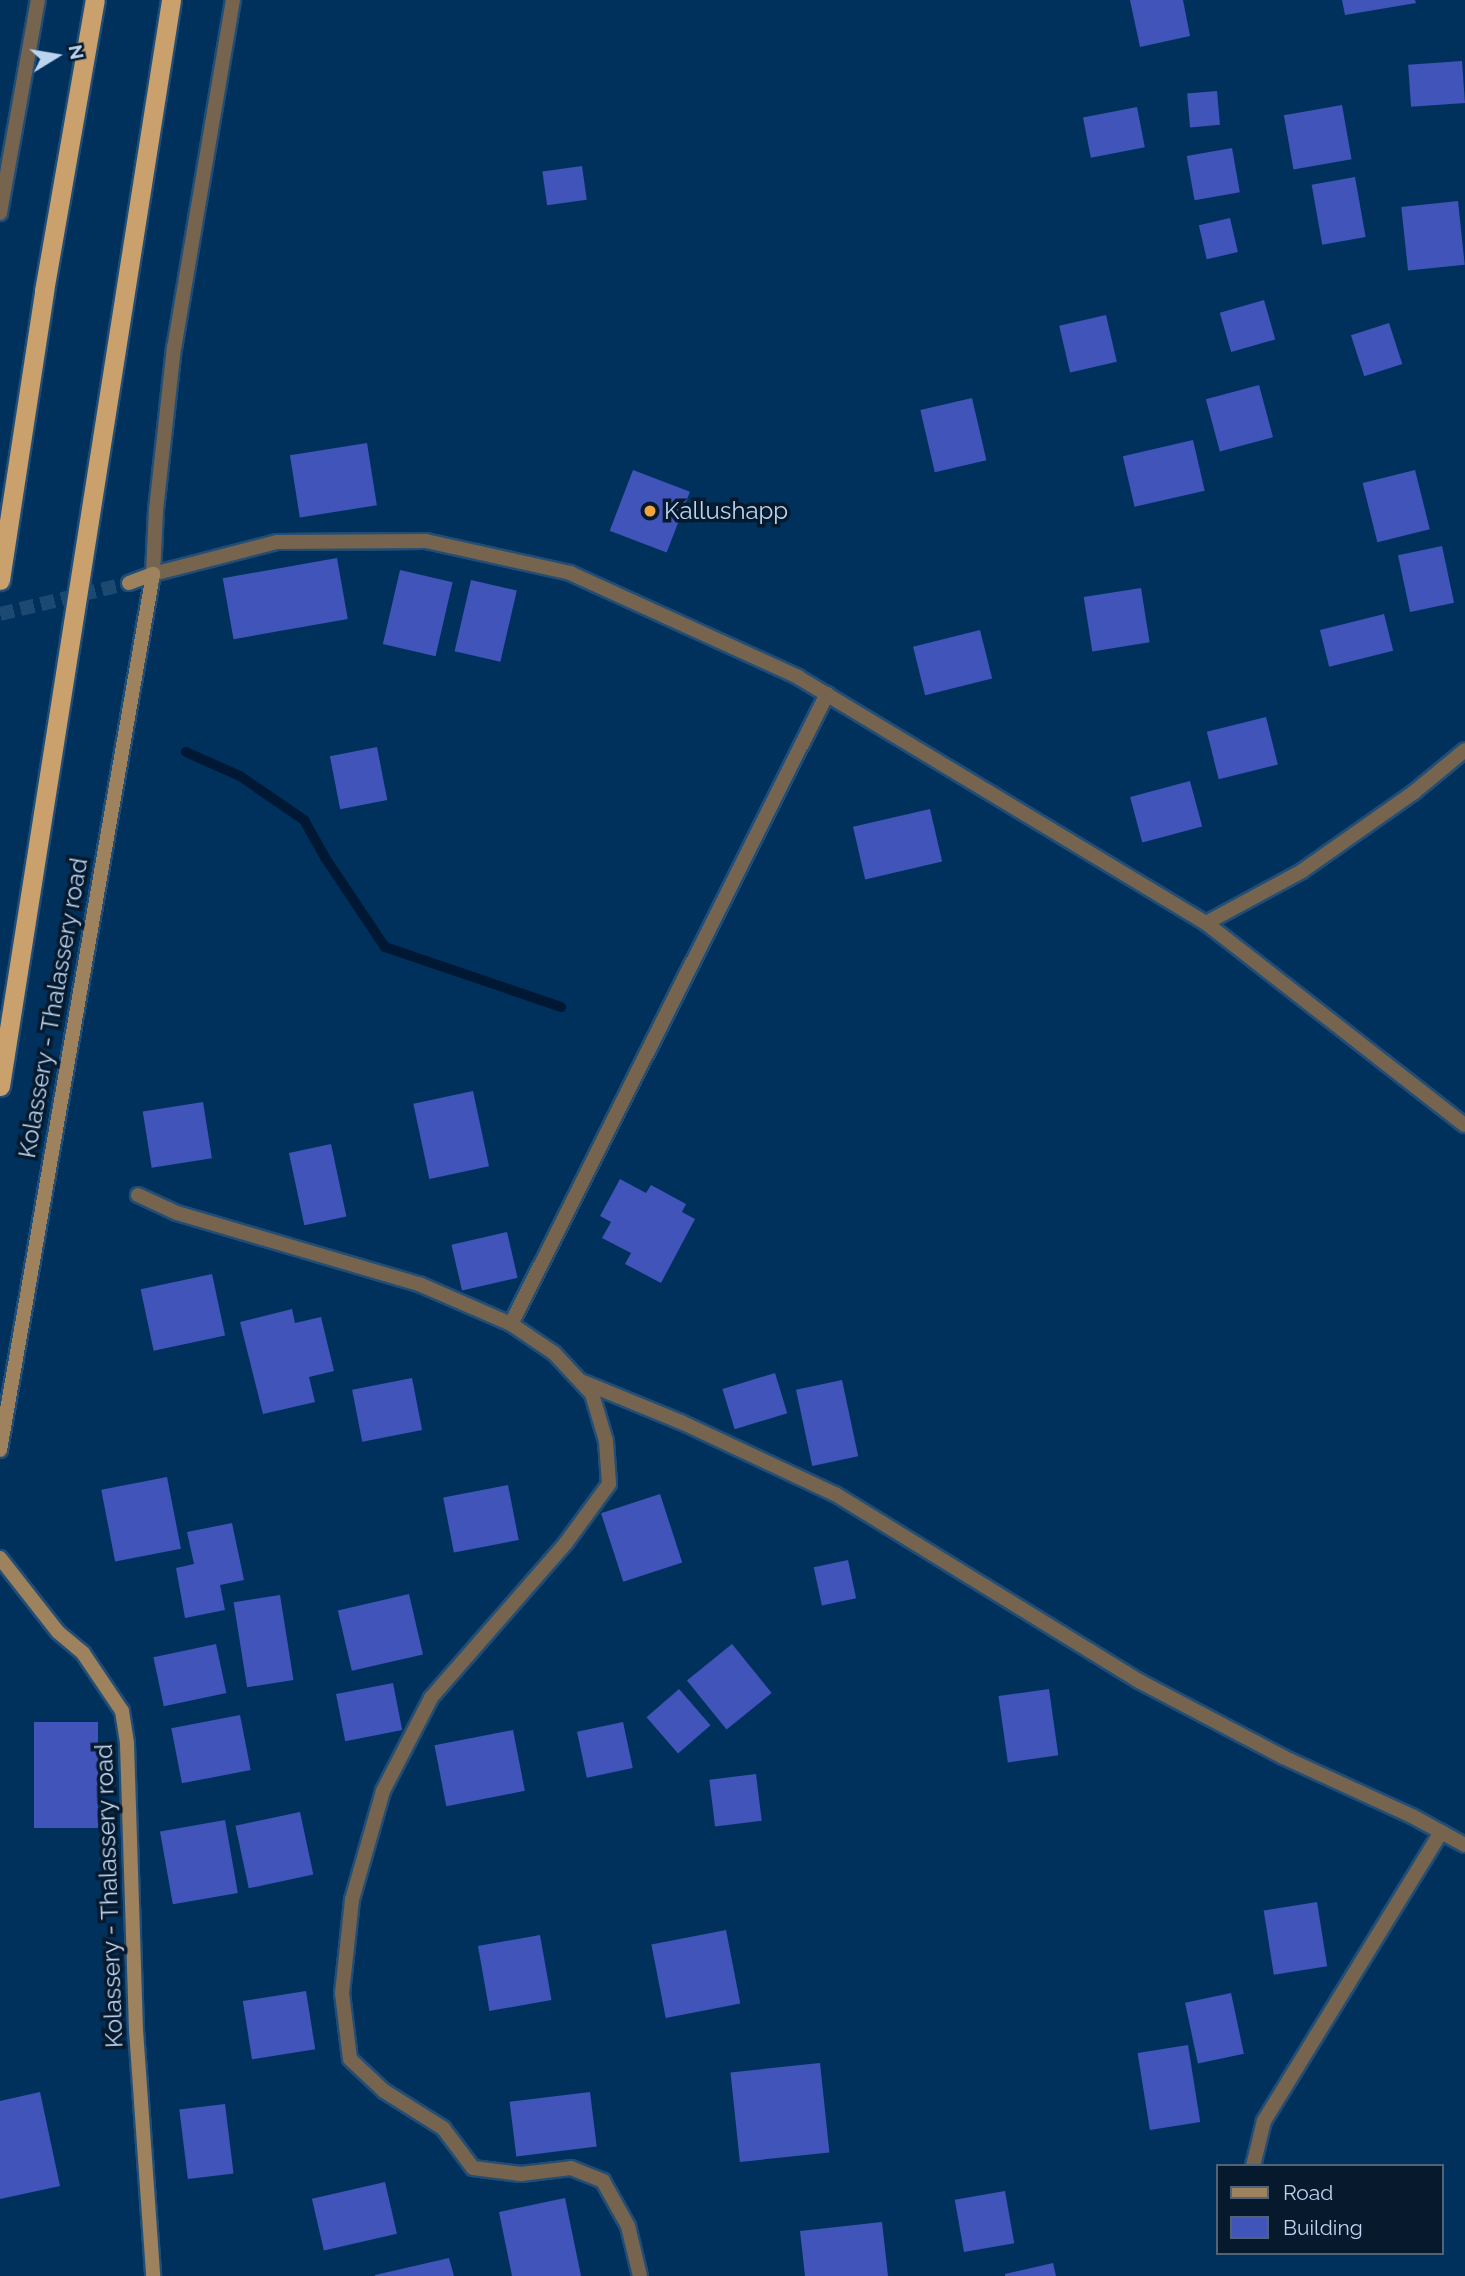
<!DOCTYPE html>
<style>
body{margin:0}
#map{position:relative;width:1465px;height:2276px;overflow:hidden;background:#00315c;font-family:Raleway,sans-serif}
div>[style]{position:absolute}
.stream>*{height:10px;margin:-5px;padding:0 5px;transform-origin:5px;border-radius:5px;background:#001834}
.building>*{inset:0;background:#4154b9;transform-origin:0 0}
.secondary-tunnel>*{height:14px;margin-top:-7px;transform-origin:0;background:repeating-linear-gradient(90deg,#1c4972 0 14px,transparent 0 21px)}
.roads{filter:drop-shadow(2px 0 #224e76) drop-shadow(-2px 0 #224e76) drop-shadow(0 2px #224e76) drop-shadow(0 -2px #224e76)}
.minor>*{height:14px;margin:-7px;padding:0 7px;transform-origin:7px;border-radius:7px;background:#77644e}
.tertiary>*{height:14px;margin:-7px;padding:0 7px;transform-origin:7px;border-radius:7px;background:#77644e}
.secondary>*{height:14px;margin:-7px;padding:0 7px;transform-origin:7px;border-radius:7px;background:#9e815d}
.trunk>*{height:19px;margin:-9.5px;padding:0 9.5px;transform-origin:9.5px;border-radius:9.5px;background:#caa06d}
.dots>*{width:19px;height:19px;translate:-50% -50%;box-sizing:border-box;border:4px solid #07192c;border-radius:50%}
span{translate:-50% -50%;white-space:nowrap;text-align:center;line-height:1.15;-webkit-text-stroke:7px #07192c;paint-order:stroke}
.poi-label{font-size:24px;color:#bcd4ef}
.left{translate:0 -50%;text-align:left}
.street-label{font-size:24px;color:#bcd4ef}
.legend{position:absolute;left:1216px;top:2164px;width:228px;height:91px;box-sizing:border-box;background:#07192c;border:2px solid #4f647a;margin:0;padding:9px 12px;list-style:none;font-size:21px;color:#bcd4ef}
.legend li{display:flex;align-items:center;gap:14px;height:35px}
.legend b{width:35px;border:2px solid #4f647a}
.north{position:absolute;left:21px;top:21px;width:70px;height:70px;-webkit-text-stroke:5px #07192c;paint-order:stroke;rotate:79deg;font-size:19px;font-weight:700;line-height:28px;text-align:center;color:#bcd4ef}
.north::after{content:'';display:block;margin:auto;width:24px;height:32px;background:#bcd4ef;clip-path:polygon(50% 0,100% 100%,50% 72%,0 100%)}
</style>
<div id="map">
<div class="stream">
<i style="left:186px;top:752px;width:59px;rotate:24deg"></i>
<i style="left:240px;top:776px;width:78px;rotate:34.5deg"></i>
<i style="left:304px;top:820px;width:45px;rotate:60.6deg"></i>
<i style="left:326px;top:859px;width:106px;rotate:56.2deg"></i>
<i style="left:385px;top:947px;width:186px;rotate:18.8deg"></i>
</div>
<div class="building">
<i style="clip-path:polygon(1130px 0,1183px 0,1190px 36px,1140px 47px)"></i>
<i style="clip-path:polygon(1342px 0,1415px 0,1416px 3px,1345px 15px)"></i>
<i style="left:1462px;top:61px;width:42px;height:54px;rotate:86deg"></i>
<i style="left:1217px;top:91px;width:34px;height:30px;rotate:85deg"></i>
<i style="left:1342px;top:105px;width:55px;height:59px;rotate:80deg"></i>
<i style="left:1137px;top:107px;width:41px;height:55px;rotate:79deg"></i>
<i style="left:1232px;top:148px;width:45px;height:46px;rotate:80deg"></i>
<i style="left:582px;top:166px;width:34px;height:40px;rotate:82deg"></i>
<i style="left:1355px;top:177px;width:61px;height:44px;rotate:80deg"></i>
<i style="left:1458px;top:201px;width:64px;height:57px;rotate:84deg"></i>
<i style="left:1230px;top:218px;width:35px;height:32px;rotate:77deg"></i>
<i style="left:1264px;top:300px;width:41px;height:46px;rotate:74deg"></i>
<i style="left:1106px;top:315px;width:48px;height:48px;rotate:77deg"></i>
<i style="left:1389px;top:323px;width:43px;height:40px;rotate:72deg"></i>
<i style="left:1259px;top:385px;width:54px;height:55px;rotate:75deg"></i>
<i style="left:972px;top:398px;width:64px;height:53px;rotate:77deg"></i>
<i style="left:1193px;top:440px;width:52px;height:72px;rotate:77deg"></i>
<i style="left:367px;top:443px;width:63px;height:78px;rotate:81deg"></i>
<i style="left:633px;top:470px;width:61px;height:65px;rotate:21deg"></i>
<i style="left:1415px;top:470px;width:61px;height:54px;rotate:76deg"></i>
<i style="left:1442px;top:546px;width:58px;height:45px;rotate:78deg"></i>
<i style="left:337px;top:558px;width:62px;height:116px;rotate:80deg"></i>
<i style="left:400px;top:570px;width:54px;height:76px;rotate:13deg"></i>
<i style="left:471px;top:580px;width:47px;height:73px;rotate:13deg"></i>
<i style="left:1141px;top:588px;width:55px;height:58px;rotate:81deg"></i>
<i style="left:1384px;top:614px;width:38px;height:66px;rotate:76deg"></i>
<i style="left:980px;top:630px;width:50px;height:69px;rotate:76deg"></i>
<i style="left:1266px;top:717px;width:49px;height:61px;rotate:76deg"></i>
<i style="left:377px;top:747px;width:54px;height:48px;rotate:79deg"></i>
<i style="left:1190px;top:781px;width:47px;height:62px;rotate:75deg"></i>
<i style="left:930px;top:809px;width:54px;height:79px;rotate:77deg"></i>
<i style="left:473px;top:1091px;width:77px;height:61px;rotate:78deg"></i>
<i style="left:203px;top:1102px;width:57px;height:61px;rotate:81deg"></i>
<i style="left:331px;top:1144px;width:74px;height:43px;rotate:78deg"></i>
<i style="clip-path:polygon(620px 1179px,646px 1193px,651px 1185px,686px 1204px,682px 1212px,695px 1219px,661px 1283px,625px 1264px,631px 1253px,602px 1238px,611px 1222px,600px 1216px)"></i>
<i style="left:507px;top:1232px;width:47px;height:57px;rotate:77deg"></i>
<i style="left:212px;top:1274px;width:63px;height:73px;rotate:78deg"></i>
<i style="clip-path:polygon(292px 1309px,295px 1323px,321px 1317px,334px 1371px,309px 1377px,315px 1402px,263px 1414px,240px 1322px)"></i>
<i style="left:775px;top:1373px;width:42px;height:55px;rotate:73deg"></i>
<i style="left:412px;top:1378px;width:53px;height:61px;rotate:79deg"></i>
<i style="left:842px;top:1380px;width:78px;height:47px;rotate:78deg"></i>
<i style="left:167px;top:1477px;width:73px;height:67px;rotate:79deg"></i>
<i style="left:508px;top:1485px;width:56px;height:66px;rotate:79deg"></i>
<i style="left:660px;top:1494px;width:72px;height:62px;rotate:72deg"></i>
<i style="clip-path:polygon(232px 1523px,244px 1580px,220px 1585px,225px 1610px,185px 1618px,176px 1568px,194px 1564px,187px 1532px)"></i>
<i style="left:848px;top:1560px;width:39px;height:35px;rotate:78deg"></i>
<i style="left:409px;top:1594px;width:62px;height:73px;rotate:77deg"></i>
<i style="left:280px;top:1595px;width:86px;height:47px;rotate:81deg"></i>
<i style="left:216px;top:1644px;width:50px;height:64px;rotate:78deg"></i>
<i style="left:732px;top:1644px;width:63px;height:58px;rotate:51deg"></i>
<i style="left:393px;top:1683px;width:48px;height:58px;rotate:79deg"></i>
<i style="left:679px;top:1689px;width:48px;height:43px;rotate:49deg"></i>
<i style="left:1049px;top:1689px;width:67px;height:51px;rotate:82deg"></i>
<i style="left:240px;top:1715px;width:56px;height:70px;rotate:79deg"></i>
<i style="left:34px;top:1722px;width:64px;height:106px"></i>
<i style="left:623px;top:1722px;width:47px;height:47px;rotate:78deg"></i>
<i style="left:513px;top:1730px;width:62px;height:80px;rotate:79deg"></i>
<i style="left:756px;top:1774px;width:47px;height:47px;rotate:83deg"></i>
<i style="left:300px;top:1812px;width:64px;height:66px;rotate:78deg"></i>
<i style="left:225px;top:1820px;width:74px;height:66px;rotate:80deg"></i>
<i style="left:1317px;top:1902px;width:65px;height:54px;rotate:81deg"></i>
<i style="left:726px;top:1930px;width:75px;height:76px;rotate:79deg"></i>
<i style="left:540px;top:1935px;width:66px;height:63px;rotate:80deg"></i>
<i style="left:306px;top:1991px;width:59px;height:64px;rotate:81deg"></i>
<i style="left:1231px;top:1993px;width:62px;height:47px;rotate:78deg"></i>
<i style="left:1188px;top:2045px;width:78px;height:51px;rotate:81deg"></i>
<i style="left:820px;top:2063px;width:90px;height:90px;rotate:84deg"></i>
<i style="clip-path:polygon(40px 2092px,60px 2186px,0 2199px,0 2101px)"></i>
<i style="left:590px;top:2092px;width:55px;height:81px;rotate:83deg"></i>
<i style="left:225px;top:2104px;width:70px;height:46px;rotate:83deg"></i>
<i style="left:385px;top:2182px;width:53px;height:75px;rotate:77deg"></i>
<i style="left:1005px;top:2191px;width:53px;height:51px;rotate:80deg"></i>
<i style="clip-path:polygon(565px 2198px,581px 2276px,512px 2276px,499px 2212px)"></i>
<i style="clip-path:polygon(882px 2222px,888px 2276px,805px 2276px,800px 2231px)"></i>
<i style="clip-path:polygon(449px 2258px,454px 2276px,375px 2276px,375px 2275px)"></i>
<i style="clip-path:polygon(1053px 2263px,1056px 2276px,1005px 2276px,1005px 2274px)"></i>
</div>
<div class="secondary-tunnel">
<i style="left:0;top:614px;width:133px;rotate:-13.5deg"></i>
</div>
<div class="roads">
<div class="minor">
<i style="left:1206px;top:923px;width:109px;rotate:-28.4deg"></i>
<i style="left:1302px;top:871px;width:136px;rotate:-35.1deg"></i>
<i style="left:1413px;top:793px;width:67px;rotate:-39.6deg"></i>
<i style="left:138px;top:1195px;width:43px;rotate:24.8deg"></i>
<i style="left:177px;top:1213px;width:252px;rotate:16.4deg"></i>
<i style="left:419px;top:1284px;width:100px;rotate:23.5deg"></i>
<i style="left:511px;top:1324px;width:52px;rotate:34deg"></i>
<i style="left:554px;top:1353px;width:56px;rotate:47.2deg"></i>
<i style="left:592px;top:1394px;width:49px;rotate:73.4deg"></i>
<i style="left:606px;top:1441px;width:43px;rotate:86deg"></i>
<i style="left:609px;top:1484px;width:73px;rotate:126.1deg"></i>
<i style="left:566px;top:1543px;width:206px;rotate:131.1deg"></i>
<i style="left:431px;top:1698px;width:105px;rotate:117.3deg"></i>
<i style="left:383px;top:1791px;width:113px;rotate:105.9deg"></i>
<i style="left:352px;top:1900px;width:94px;rotate:96.1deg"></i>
<i style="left:342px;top:1993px;width:66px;rotate:83.1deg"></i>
<i style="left:350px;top:2059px;width:47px;rotate:43.3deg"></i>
<i style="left:384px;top:2091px;width:70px;rotate:32.1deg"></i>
<i style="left:443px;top:2128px;width:50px;rotate:53.1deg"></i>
<i style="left:473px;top:2168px;width:48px;rotate:7.1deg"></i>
<i style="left:521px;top:2174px;width:50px;rotate:-6.8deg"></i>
<i style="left:571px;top:2168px;width:35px;rotate:22deg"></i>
<i style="left:603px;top:2181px;width:51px;rotate:60.9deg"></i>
<i style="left:628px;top:2226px;width:51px;rotate:76.5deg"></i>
<i style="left:511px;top:1324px;width:705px;rotate:-63.36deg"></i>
<i style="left:583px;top:1382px;width:106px;rotate:22.2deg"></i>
<i style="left:681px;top:1422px;width:170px;rotate:25.1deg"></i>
<i style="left:835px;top:1494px;width:357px;rotate:31.6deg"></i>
<i style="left:1139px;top:1681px;width:163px;rotate:27.8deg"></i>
<i style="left:1283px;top:1757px;width:142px;rotate:24.6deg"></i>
<i style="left:1412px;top:1816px;width:60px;rotate:28.7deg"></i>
<i style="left:1253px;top:2166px;width:46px;rotate:-76.3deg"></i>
<i style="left:1264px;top:2121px;width:339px;rotate:-58.5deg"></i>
</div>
<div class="tertiary">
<i style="left:233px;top:0;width:352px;rotate:99.6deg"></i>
<i style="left:174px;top:347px;width:164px;rotate:96.3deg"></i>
<i style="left:156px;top:510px;width:64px;rotate:92.7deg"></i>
<i style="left:153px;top:574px;width:128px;rotate:-14.5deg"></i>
<i style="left:277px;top:542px;width:149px;rotate:-0.4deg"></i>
<i style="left:426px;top:541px;width:148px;rotate:12.5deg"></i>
<i style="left:570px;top:573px;width:251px;rotate:24.5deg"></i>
<i style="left:798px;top:677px;width:476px;rotate:31.1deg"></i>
<i style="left:1206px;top:923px;width:328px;rotate:38deg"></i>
<i style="left:0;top:213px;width:216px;rotate:-79.9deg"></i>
</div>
<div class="secondary">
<i style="left:129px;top:583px;width:26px;rotate:-21deg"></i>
<i style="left:0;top:1450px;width:889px;rotate:-80.09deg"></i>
<i style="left:0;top:1558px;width:94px;rotate:51.9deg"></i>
<i style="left:58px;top:1632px;width:33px;rotate:40deg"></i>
<i style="left:83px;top:1653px;width:70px;rotate:56.1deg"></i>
<i style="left:122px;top:1711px;width:33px;rotate:81deg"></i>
<i style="left:127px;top:1744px;width:286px;rotate:88.2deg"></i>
<i style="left:136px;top:2030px;width:247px;rotate:86deg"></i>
</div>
<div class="trunk">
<i style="left:0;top:580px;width:292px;rotate:-81.3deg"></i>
<i style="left:44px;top:291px;width:295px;rotate:-80.1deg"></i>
<i style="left:0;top:1086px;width:1099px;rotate:-81.05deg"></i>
</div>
</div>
<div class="dots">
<i style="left:650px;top:511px;background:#f0a63f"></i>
</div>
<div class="poi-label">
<span class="left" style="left:664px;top:511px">Kallushapp</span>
</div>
<div class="street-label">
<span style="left:53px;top:1008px;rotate:-80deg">Kolassery - Thalassery road</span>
<span style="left:109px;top:1896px;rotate:-92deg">Kolassery - Thalassery road</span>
</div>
<ul class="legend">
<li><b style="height:9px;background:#9e815d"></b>Road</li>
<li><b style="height:19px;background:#4154b9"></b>Building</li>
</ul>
<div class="north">N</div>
</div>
